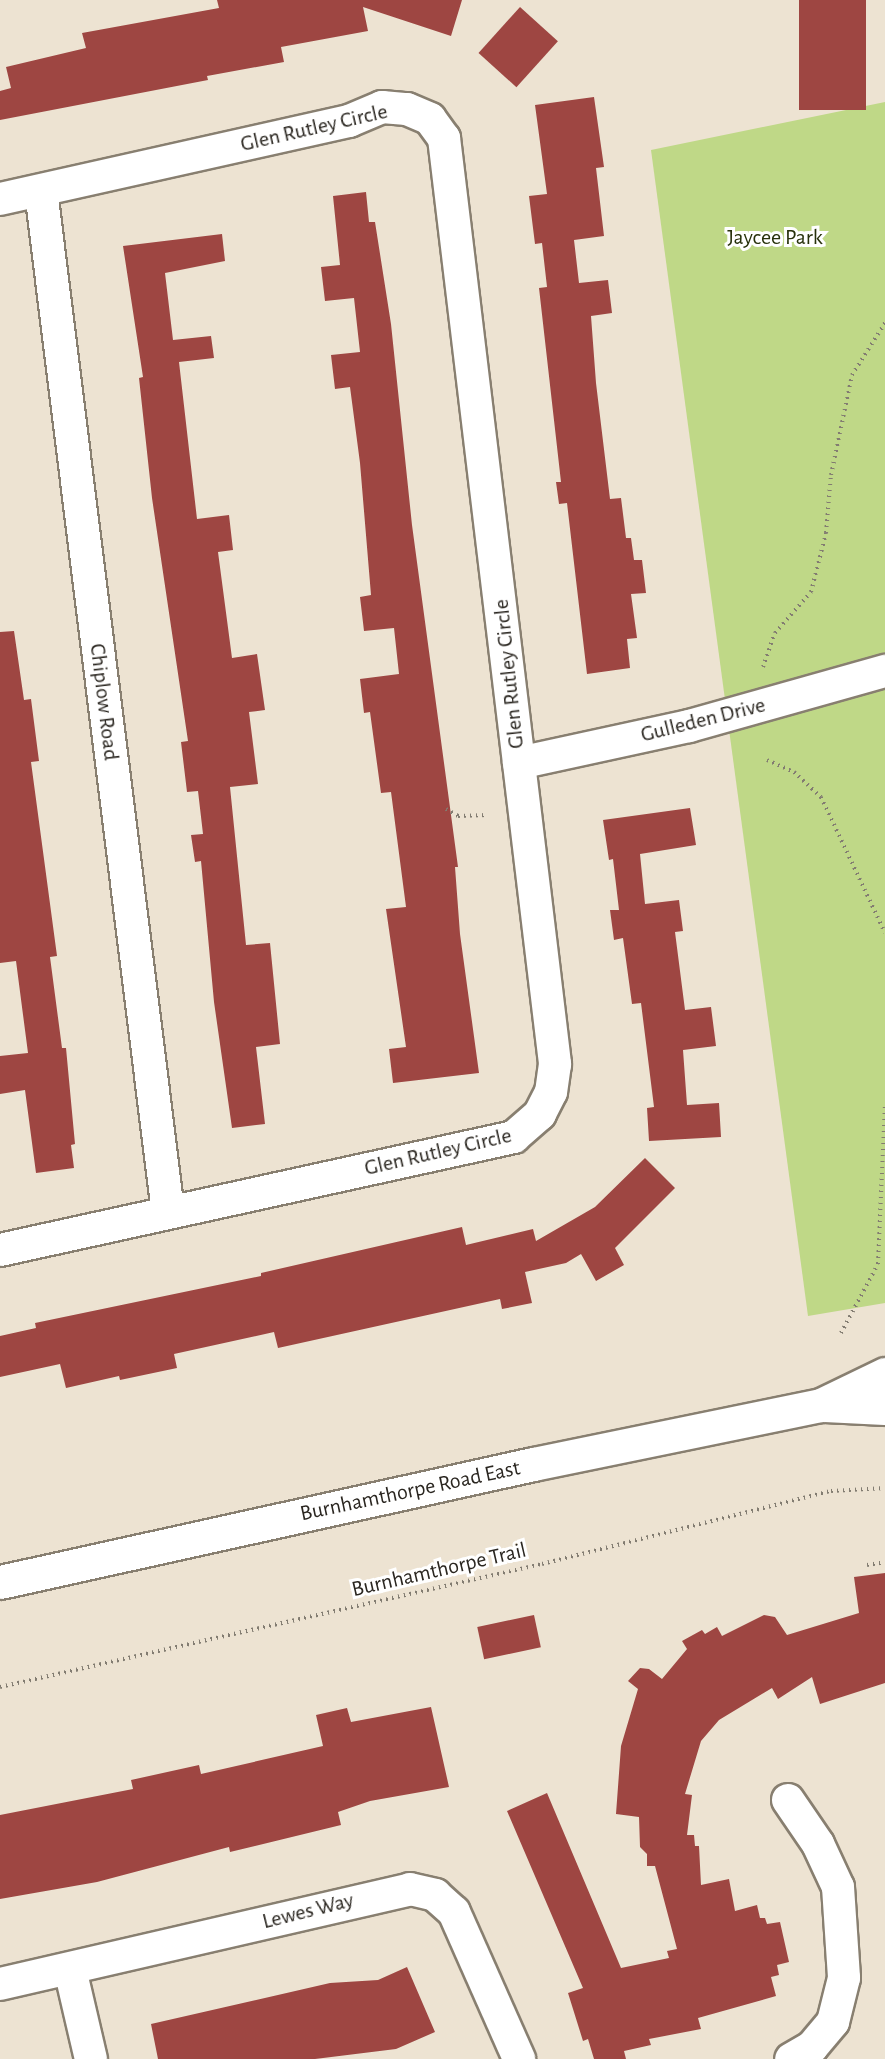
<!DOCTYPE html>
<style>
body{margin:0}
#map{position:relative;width:885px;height:2059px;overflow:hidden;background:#ede3d2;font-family:"Alegreya Sans",sans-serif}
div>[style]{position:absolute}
.green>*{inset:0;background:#bfd887}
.building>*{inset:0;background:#9e4642;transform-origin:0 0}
.path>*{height:4px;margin-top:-2px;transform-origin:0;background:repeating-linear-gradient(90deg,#827c71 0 1.5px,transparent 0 6px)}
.roads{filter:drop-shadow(2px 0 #887f70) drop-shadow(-2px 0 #887f70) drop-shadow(0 2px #887f70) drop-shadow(0 -2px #887f70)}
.street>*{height:32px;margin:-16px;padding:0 16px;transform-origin:16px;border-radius:16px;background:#fff}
.secondary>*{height:33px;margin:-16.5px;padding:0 16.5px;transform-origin:16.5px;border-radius:16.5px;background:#fff}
span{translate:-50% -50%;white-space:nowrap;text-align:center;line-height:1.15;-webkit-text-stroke:6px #fff;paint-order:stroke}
.street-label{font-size:22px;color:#2a2620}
.park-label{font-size:22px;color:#27310b}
</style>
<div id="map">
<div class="green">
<i style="clip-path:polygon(885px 102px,885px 1303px,808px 1316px,651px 150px)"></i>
</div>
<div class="building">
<i style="clip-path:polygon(217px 0,462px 0,451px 36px,363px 7px,368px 31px,281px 47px,284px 62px,207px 76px,208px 80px,0 120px,0 91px,11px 88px,6px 67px,86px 48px,82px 33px,219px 8px)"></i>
<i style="left:799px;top:0;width:67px;height:110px"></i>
<i style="left:520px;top:7px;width:51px;height:62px;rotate:42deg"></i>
<i style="clip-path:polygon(594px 97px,604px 167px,596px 168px,604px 236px,574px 240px,579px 283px,608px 280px,612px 313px,591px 316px,596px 383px,610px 499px,621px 498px,626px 538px,631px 538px,634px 560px,642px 560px,646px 593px,631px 594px,637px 638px,627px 639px,630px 668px,587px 674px,567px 503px,559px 504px,556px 482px,561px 482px,539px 288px,547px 287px,542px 243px,535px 244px,529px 196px,547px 194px,535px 105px)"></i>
<i style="clip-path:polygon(366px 192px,369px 222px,375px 222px,391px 324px,412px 525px,458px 867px,455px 867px,460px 934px,479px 1073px,393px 1083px,389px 1049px,406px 1047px,386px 909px,406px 907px,391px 792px,381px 793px,370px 712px,364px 713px,360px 679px,399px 674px,394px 628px,364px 631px,360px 597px,371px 595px,360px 463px,350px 387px,335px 389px,331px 355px,360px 352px,354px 298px,325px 301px,321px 267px,340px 265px,333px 196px)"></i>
<i style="clip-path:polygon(222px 234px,225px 261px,165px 273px,173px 340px,211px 336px,214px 358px,179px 362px,197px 519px,229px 515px,233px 550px,218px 552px,232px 658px,257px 654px,265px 710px,249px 712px,258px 784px,230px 787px,246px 945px,270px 943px,280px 1044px,256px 1047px,265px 1124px,232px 1128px,214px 1002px,201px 861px,195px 862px,191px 835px,203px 834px,198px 791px,187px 792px,181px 742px,188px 741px,152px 498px,139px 378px,143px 377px,123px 246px)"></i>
<i style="clip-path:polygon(14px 631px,24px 700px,31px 699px,39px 761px,31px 762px,57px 956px,50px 957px,62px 1048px,66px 1048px,75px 1144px,71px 1145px,74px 1168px,36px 1173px,25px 1090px,0 1094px,0 1056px,28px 1053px,16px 961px,0 963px,0 632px)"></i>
<i style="clip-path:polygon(690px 808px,696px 845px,640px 854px,645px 904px,679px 900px,683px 931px,675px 932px,685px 1010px,711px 1007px,716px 1046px,683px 1050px,687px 1105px,719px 1103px,721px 1137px,649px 1141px,647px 1108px,654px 1107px,641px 1003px,632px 1004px,623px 938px,614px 940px,610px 910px,619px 910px,613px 859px,609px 860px,603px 820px)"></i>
<i style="clip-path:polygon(645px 1158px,675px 1188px,615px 1248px,624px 1265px,596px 1281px,581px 1254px,566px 1263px,525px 1272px,532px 1303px,502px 1309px,500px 1299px,278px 1348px,274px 1332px,174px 1354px,177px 1368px,120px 1380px,119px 1376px,66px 1388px,60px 1364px,0 1377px,0 1336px,36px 1328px,35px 1323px,261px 1276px,261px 1273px,462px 1227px,466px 1245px,533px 1229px,536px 1241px,595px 1207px)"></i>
<i style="clip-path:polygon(885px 1573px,885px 1683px,820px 1704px,812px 1677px,778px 1699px,772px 1688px,719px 1720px,701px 1741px,685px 1794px,692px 1795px,687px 1835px,694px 1835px,695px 1846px,699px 1846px,701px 1885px,729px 1879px,735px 1911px,757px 1905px,760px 1918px,765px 1918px,767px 1924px,780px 1922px,789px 1962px,777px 1965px,779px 1975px,771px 1977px,776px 1996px,698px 2018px,701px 2029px,649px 2039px,651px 2045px,624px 2051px,626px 2059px,594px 2059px,588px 2039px,583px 2041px,568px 1993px,583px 1988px,507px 1811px,547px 1793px,621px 1968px,669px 1958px,667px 1951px,677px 1949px,655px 1866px,647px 1866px,647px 1854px,640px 1847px,639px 1817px,616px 1814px,621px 1746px,638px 1689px,628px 1681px,640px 1668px,649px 1669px,662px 1679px,687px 1649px,682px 1641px,702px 1630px,705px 1634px,717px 1627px,722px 1636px,764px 1615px,775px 1617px,787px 1635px,859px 1613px,854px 1577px)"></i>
<i style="left:534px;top:1615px;width:33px;height:58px;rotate:78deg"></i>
<i style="clip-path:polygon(431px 1707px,449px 1787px,370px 1801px,338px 1812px,341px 1825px,230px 1852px,229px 1847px,97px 1882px,0 1899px,0 1815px,133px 1789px,131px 1780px,199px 1765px,201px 1774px,323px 1746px,316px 1715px,347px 1708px,351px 1722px)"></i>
<i style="clip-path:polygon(407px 1967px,435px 2032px,396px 2049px,315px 2059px,158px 2059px,151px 2024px,330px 1983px,378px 1980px)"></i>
</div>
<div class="path">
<i style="left:763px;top:667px;width:36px;rotate:-71deg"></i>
<i style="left:775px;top:633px;width:55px;rotate:-48.7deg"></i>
<i style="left:811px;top:592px;width:61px;rotate:-75.7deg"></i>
<i style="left:826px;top:533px;width:58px;rotate:-85.1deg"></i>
<i style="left:831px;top:475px;width:102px;rotate:-78.1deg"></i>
<i style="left:852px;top:375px;width:62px;rotate:-57.6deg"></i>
<i style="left:767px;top:760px;width:30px;rotate:24deg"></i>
<i style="left:794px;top:772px;width:37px;rotate:43deg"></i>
<i style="left:821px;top:797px;width:150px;rotate:64.8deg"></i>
<i style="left:446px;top:809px;width:14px;rotate:30deg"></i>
<i style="left:458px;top:816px;width:29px;rotate:-2deg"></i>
<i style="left:841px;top:1333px;width:78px;rotate:-61.8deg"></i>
<i style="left:878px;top:1264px;width:158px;rotate:-87.5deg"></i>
<i style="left:867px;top:1565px;width:18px;rotate:-9deg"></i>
<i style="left:0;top:1687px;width:556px;rotate:-12.79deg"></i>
<i style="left:542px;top:1564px;width:298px;rotate:-14.2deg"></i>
<i style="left:831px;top:1491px;width:54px;rotate:-3.2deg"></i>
</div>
<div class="roads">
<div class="street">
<i style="left:41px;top:191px;width:1029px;rotate:82.91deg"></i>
<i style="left:0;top:199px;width:358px;rotate:-12.6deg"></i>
<i style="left:349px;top:121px;width:36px;rotate:-23deg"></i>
<i style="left:382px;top:107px;width:25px;rotate:5deg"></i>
<i style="left:407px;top:109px;width:25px;rotate:23deg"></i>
<i style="left:430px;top:119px;width:24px;rotate:54deg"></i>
<i style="left:444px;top:138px;width:933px;rotate:83.16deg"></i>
<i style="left:555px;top:1064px;width:28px;rotate:98deg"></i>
<i style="left:551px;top:1092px;width:25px;rotate:117deg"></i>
<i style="left:540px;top:1114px;width:35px;rotate:139deg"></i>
<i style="left:514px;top:1137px;width:526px;rotate:167.6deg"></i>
<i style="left:519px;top:763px;width:174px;rotate:-12.3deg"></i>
<i style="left:689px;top:726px;width:204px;rotate:-15.7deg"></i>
<i style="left:788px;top:1800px;width:53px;rotate:55.7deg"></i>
<i style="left:818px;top:1844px;width:47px;rotate:65.1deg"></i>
<i style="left:838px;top:1887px;width:91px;rotate:86.2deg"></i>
<i style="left:844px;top:1978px;width:45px;rotate:104deg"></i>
<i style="left:833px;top:2022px;width:33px;rotate:130deg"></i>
<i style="left:812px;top:2047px;width:24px;rotate:150deg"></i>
<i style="left:70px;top:1969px;width:92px;rotate:76.9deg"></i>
<i style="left:0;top:1984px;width:421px;rotate:-13deg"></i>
<i style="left:410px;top:1889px;width:26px;rotate:13deg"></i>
<i style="left:435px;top:1895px;width:25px;rotate:42deg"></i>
<i style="left:454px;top:1912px;width:161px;rotate:66.1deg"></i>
</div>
<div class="secondary">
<i style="left:826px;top:1405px;width:59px;rotate:2.9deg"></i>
<i style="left:0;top:1582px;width:546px;rotate:-12.48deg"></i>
<i style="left:533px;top:1464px;width:294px;rotate:-11.6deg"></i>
<i style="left:821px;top:1405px;width:71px;rotate:-25.8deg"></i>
</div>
</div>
<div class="street-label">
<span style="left:314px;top:128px;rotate:-13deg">Glen Rutley Circle</span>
<span style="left:509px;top:674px;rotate:-96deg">Glen Rutley Circle</span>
<span style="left:104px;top:702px;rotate:83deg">Chiplow Road</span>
<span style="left:703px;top:720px;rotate:-14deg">Gulleden Drive</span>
<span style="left:438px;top:1152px;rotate:-13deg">Glen Rutley Circle</span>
<span style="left:410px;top:1491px;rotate:-12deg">Burnhamthorpe Road East</span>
<span style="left:439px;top:1570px;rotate:-13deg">Burnhamthorpe Trail</span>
<span style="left:308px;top:1911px;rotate:-14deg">Lewes Way</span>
</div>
<div class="park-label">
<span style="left:775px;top:238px">Jaycee Park</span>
</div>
</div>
